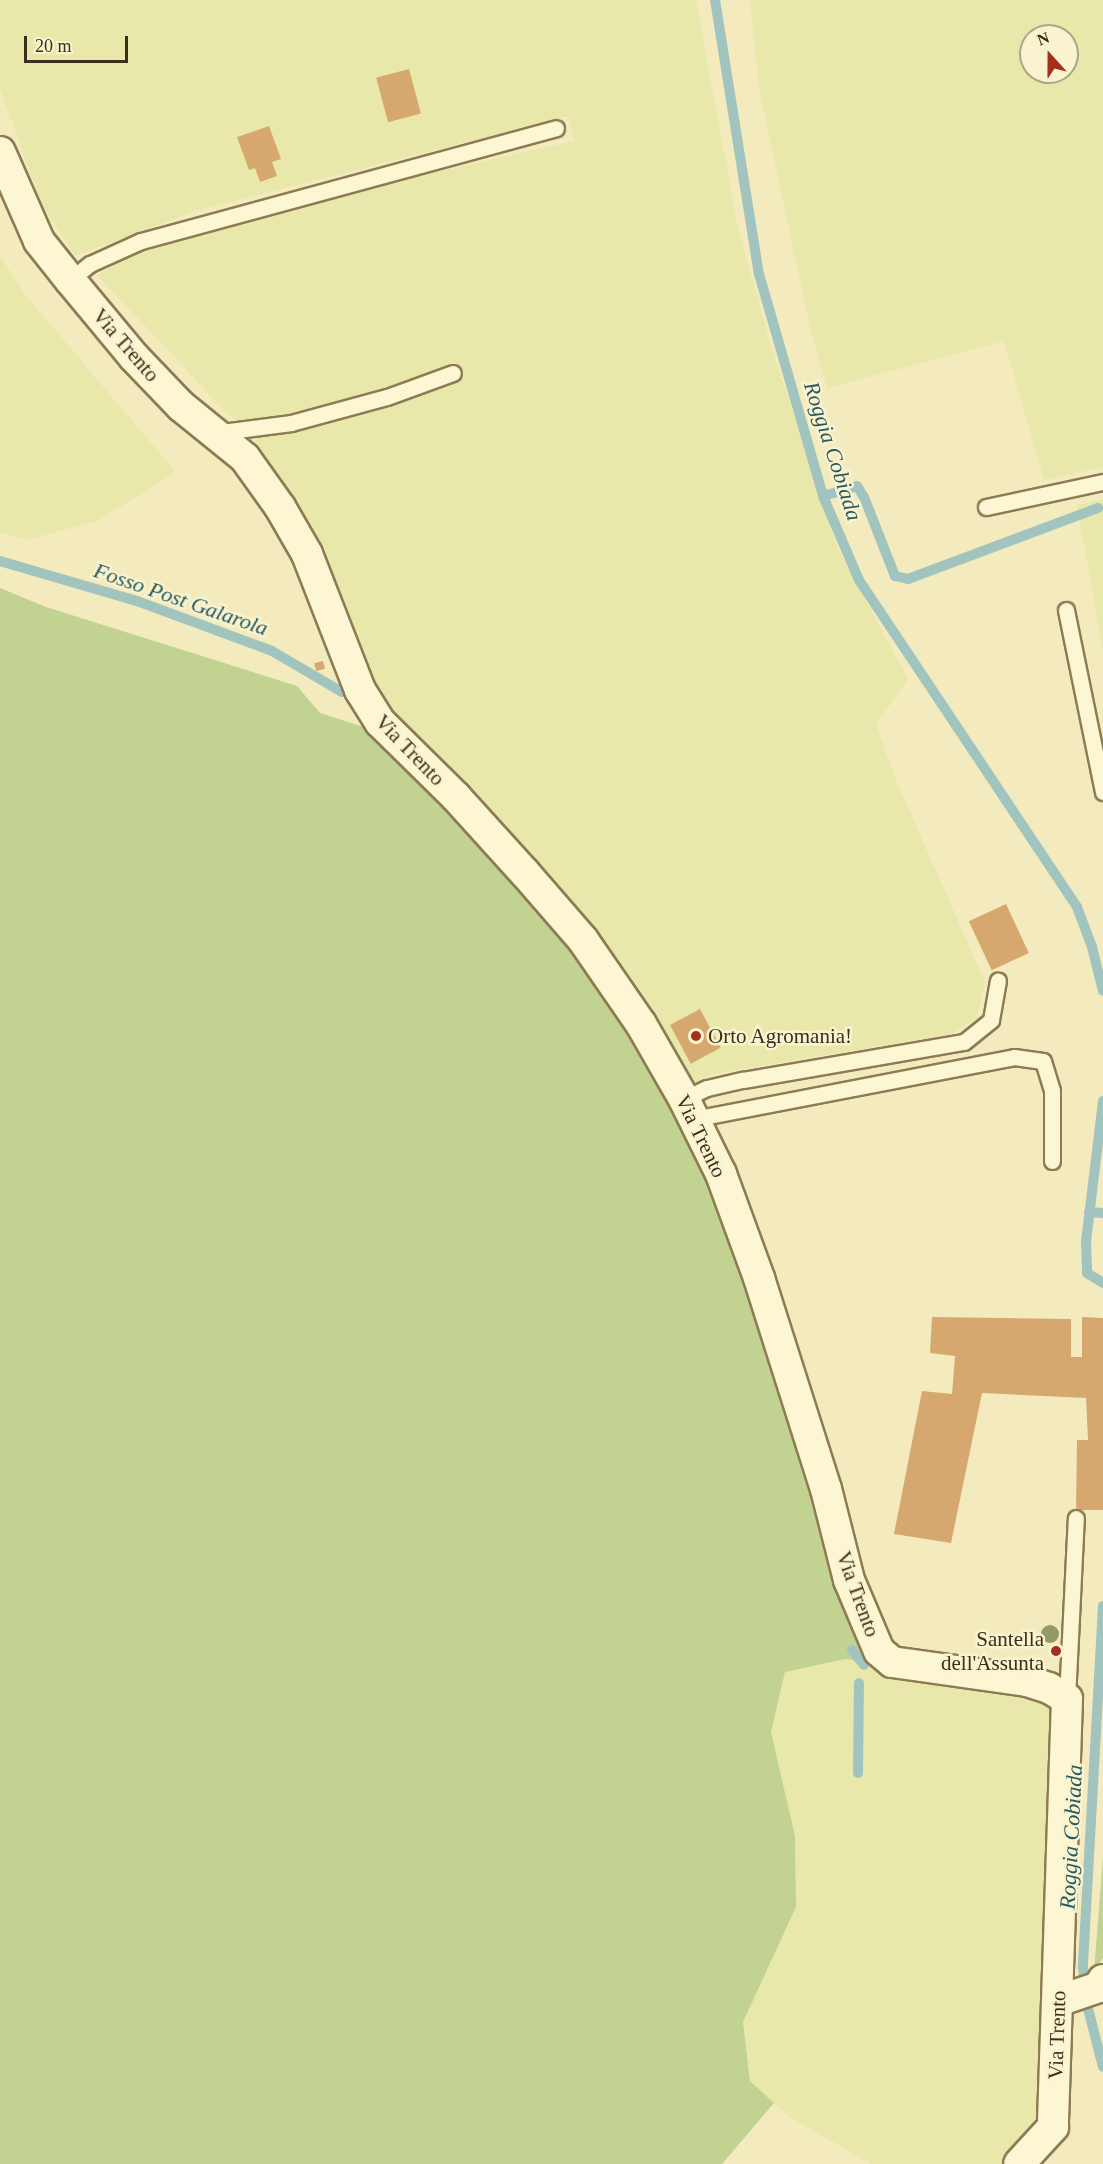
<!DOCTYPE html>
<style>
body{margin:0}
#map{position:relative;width:1103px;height:2164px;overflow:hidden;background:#f3ebbe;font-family:Georgia,serif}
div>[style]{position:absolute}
.farmland>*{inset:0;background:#e9e8ab}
.green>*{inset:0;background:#c1d291}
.stream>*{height:10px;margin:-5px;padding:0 5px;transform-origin:5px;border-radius:5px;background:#a2c4bf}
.building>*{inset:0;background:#d6a870;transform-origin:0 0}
.roads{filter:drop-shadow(2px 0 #8d7b55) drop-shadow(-2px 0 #8d7b55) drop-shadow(0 2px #8d7b55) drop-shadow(0 -2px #8d7b55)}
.lane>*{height:15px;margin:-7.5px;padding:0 7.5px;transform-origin:7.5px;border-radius:7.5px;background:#fdf6d2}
.street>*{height:30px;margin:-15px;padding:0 15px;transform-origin:15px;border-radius:15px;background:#fdf6d2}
.trees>*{width:18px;height:18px;margin:-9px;border-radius:50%;background:#929b67}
.dots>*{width:16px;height:16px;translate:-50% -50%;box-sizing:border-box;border:3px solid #f9f3cf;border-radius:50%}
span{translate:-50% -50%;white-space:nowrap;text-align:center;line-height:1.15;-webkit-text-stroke:5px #f9f3cf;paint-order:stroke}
.street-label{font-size:21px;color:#3b2f1b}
.poi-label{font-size:21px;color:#3b2f1b}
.left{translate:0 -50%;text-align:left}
.right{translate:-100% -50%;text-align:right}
.water-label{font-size:22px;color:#28595d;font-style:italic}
.north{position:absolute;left:1019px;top:24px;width:60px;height:60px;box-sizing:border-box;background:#f9f3cf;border:2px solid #ada587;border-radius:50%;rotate:339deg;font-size:16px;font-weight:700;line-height:24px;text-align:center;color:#3b2f1b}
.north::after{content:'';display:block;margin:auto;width:21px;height:27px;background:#a42f1d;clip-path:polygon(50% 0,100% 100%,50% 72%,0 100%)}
.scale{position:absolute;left:24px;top:36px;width:104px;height:27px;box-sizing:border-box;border:3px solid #3b2f1b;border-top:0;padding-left:8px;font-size:18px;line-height:21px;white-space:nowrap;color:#3b2f1b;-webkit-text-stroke:4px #f9f3cf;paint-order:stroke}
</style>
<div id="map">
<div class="farmland">
<i style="clip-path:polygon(0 0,696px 0,738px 228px,770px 342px,837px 547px,908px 679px,876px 725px,896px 780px,985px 982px,977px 1018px,950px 1034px,713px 1074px,689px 1085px,382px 713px,364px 664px,282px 481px,248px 429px,226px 412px,97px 275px,136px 254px,205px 234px,418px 176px,574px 141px,568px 116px,196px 211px,75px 256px,42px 205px,0 89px)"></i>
<i style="clip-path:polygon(evenodd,750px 0,1103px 0,1103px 467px,1044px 480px,1004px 341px,827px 388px,810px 328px,759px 89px,750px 0,1031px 36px,1067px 36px,1067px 72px,1031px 72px,1031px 36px)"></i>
<i style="clip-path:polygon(0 256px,27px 297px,176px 472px,97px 521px,26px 540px,0 532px)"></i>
<i style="clip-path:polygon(1103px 499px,1103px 651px,1077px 505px)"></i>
<i style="clip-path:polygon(845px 1659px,873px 1662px,1050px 1695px,1058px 1707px,1039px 2128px,1009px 2164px,871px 2164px,791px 2118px,750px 2081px,743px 2022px,796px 1907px,795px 1836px,771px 1732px,785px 1672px)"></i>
</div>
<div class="green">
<i style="clip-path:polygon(0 588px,46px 607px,297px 686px,320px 713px,364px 727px,401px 757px,574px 944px,657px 1072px,694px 1145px,732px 1239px,791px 1408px,853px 1628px,873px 1662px,845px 1659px,785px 1672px,771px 1732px,795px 1836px,796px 1907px,743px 2022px,750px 2081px,774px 2103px,722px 2164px,0 2164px)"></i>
<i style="clip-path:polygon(1103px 1857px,1103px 1958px,1094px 1972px)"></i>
</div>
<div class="stream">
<i style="left:715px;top:0;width:278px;rotate:80.9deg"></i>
<i style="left:759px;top:274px;width:231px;rotate:73.9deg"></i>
<i style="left:823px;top:496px;width:91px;rotate:66.8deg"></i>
<i style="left:859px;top:580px;width:393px;rotate:56.3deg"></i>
<i style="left:1077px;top:907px;width:43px;rotate:69.4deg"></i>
<i style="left:1092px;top:947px;width:45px;rotate:76deg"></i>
<i style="left:823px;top:496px;width:35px;rotate:-16deg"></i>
<i style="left:857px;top:486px;width:13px;rotate:58deg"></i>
<i style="left:864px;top:497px;width:85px;rotate:68.6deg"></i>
<i style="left:895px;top:576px;width:13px;rotate:13deg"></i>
<i style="left:908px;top:579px;width:203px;rotate:-20.5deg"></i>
<i style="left:0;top:561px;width:143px;rotate:16.3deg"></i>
<i style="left:137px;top:601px;width:144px;rotate:20.3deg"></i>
<i style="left:272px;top:651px;width:81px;rotate:30.4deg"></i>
<i style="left:1103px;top:1101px;width:141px;rotate:96.9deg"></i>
<i style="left:1086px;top:1241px;width:32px;rotate:88deg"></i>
<i style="left:1087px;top:1273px;width:19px;rotate:32deg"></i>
<i style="left:1089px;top:1212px;width:14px;rotate:4deg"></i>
<i style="left:1103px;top:1606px;width:361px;rotate:93.2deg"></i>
<i style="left:1083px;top:1966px;width:31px;rotate:86deg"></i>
<i style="left:1085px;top:1997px;width:72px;rotate:75.6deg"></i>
<i style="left:852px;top:1650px;width:19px;rotate:51deg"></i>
<i style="left:858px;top:1773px;width:90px;rotate:-89.4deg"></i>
</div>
<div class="building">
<i style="left:409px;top:69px;width:46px;height:34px;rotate:75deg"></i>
<i style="clip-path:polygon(269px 126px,281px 159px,272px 162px,277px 176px,260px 182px,255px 168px,249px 170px,237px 137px)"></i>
<i style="left:323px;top:661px;width:8px;height:9px;rotate:76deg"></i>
<i style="left:1006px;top:904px;width:54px;height:41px;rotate:65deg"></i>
<i style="left:700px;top:1009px;width:44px;height:34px;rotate:62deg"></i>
<i style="clip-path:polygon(932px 1317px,1071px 1319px,1071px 1357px,1082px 1357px,1082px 1317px,1103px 1318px,1103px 1510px,1076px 1510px,1077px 1440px,1088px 1440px,1086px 1398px,982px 1393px,951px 1543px,894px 1534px,922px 1391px,952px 1394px,955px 1356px,930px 1353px)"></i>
</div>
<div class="roads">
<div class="lane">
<i style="left:70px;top:280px;width:26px;rotate:-39deg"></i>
<i style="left:90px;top:264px;width:56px;rotate:-24.3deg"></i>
<i style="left:141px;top:241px;width:430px;rotate:-15.2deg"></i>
<i style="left:214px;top:433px;width:78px;rotate:-7.4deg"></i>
<i style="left:291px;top:423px;width:99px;rotate:-15.2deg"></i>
<i style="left:387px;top:397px;width:70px;rotate:-20deg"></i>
<i style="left:986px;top:507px;width:120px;rotate:-12.1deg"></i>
<i style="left:1066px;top:610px;width:186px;rotate:78.5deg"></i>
<i style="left:684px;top:1099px;width:25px;rotate:-26deg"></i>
<i style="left:707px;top:1088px;width:37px;rotate:-13deg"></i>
<i style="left:743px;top:1080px;width:224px;rotate:-9.8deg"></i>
<i style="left:964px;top:1042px;width:35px;rotate:-39deg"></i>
<i style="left:991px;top:1020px;width:40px;rotate:-80deg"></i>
<i style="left:693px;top:1119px;width:327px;rotate:-10.9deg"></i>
<i style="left:1014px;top:1057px;width:29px;rotate:8deg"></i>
<i style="left:1043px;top:1061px;width:31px;rotate:73deg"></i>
<i style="left:1052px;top:1091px;width:70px;rotate:90deg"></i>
<i style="left:1067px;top:1699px;width:181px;rotate:-87.2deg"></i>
</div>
<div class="street">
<i style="left:0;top:152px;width:97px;rotate:66.3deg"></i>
<i style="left:39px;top:241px;width:50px;rotate:51.5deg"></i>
<i style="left:70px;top:280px;width:100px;rotate:50.3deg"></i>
<i style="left:134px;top:357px;width:68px;rotate:46.2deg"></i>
<i style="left:181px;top:406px;width:82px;rotate:39.1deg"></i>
<i style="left:245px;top:458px;width:60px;rotate:54.5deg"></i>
<i style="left:280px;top:507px;width:54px;rotate:60.1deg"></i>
<i style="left:307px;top:554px;width:146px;rotate:68.7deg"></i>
<i style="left:360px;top:690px;width:38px;rotate:58deg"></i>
<i style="left:380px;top:722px;width:107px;rotate:44.6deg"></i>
<i style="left:456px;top:797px;width:103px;rotate:47.8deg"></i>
<i style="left:525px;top:873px;width:89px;rotate:49.1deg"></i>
<i style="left:583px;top:940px;width:102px;rotate:55.4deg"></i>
<i style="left:641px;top:1024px;width:86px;rotate:60.2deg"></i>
<i style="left:684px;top:1099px;width:84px;rotate:63.7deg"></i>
<i style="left:721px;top:1174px;width:111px;rotate:69.9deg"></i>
<i style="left:759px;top:1278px;width:221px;rotate:72.4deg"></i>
<i style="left:826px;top:1489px;width:94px;rotate:75.8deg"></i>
<i style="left:849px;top:1580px;width:77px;rotate:67.1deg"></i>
<i style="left:879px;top:1651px;width:17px;rotate:40deg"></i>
<i style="left:892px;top:1662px;width:136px;rotate:8deg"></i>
<i style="left:1027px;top:1681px;width:23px;rotate:18deg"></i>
<i style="left:1049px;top:1688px;width:21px;rotate:31deg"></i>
<i style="left:1067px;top:1699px;width:428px;rotate:91.9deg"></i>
<i style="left:1053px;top:2127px;width:50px;rotate:132.6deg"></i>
<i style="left:1058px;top:2001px;width:43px;rotate:-18.9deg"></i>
<i style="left:1099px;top:1987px;width:8px;rotate:-60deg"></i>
</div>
</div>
<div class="trees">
<i style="left:1050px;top:1634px"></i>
</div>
<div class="dots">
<i style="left:696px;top:1036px;background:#a42f1d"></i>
<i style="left:1056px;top:1651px;background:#a42f1d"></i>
</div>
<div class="street-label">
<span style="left:126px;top:345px;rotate:49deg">Via Trento</span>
<span style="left:410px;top:750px;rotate:46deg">Via Trento</span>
<span style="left:701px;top:1136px;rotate:64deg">Via Trento</span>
<span style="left:858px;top:1594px;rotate:70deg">Via Trento</span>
<span style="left:1057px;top:2035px;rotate:-88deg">Via Trento</span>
</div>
<div class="poi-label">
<span class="left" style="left:708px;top:1036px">Orto Agromania!</span>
<span class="right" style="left:1044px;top:1651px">Santella<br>dell'Assunta</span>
</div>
<div class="water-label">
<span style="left:833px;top:451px;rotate:72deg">Roggia Cobiada</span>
<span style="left:181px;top:599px;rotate:19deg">Fosso Post Galarola</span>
<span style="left:1071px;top:1837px;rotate:-87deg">Roggia Cobiada</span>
</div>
<div class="north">N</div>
<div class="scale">20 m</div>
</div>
